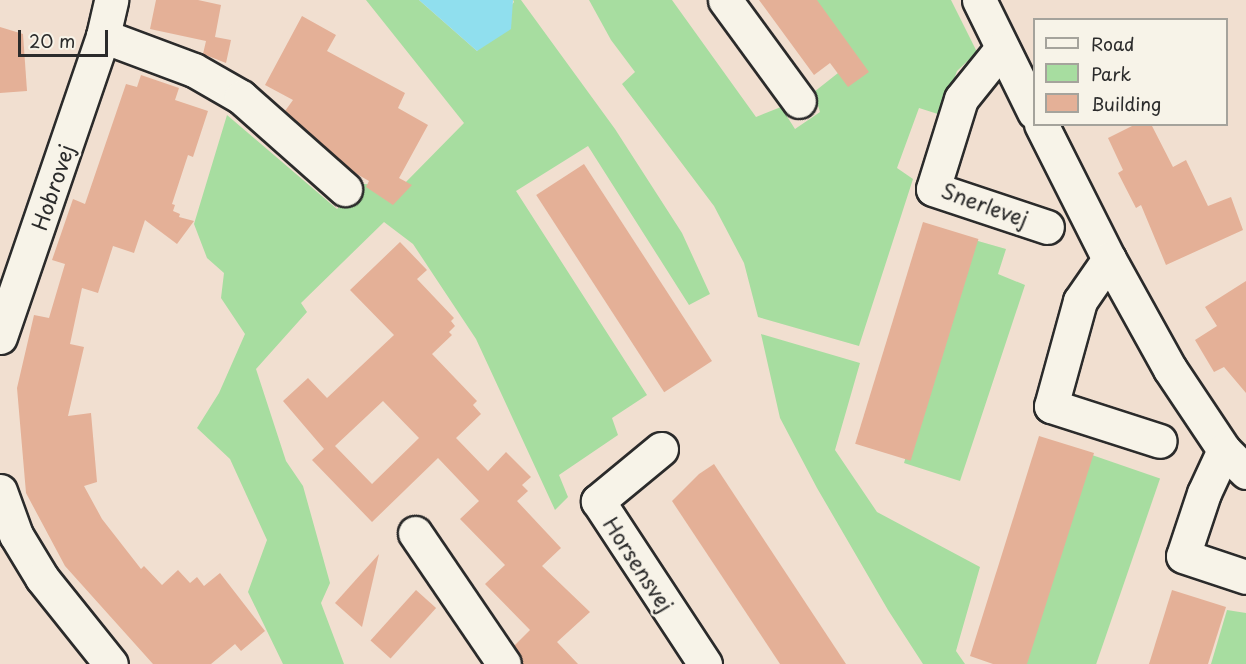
<!DOCTYPE html>
<style>
body{margin:0}
#map{position:relative;width:1246px;height:664px;overflow:hidden;background:#f1dfd0;font-family:"Playpen Sans",sans-serif}
div>[style]{position:absolute}
.green>*{inset:0;background:#a7dda0;transform-origin:0 0}
.water>*{inset:0;background:#90dfee}
.building>*{inset:0;background:#e4b097;transform-origin:0 0}
.roads{filter:drop-shadow(2px 0 #2b2b2b) drop-shadow(-2px 0 #2b2b2b) drop-shadow(0 2px #2b2b2b) drop-shadow(0 -2px #2b2b2b)}
.minor>*{height:33px;margin:-16.5px;padding:0 16.5px;transform-origin:16.5px;border-radius:16.5px;background:#f7f3e8}
span{translate:-50% -50%;white-space:nowrap;text-align:center;line-height:1.15;-webkit-text-stroke:5px #f7f3e8;paint-order:stroke}
.street-label{font-size:21px;color:#2b2b2b}
.legend{position:absolute;left:1033px;top:18px;width:195px;height:108px;box-sizing:border-box;background:#f7f3e8;border:2px solid #a5a39c;margin:0;padding:8px 10px;list-style:none;font-size:18px;color:#2b2b2b}
.legend li{display:flex;align-items:center;gap:12px;height:30px}
.legend b{width:30px;border:2px solid #a5a39c}
.scale{position:absolute;left:18px;top:30px;width:90px;height:27px;box-sizing:border-box;border:3px solid #2b2b2b;border-top:0;padding-left:8px;font-size:18px;line-height:21px;white-space:nowrap;color:#2b2b2b;-webkit-text-stroke:4px #f7f3e8;paint-order:stroke}
</style>
<div id="map">
<div class="green">
<i style="clip-path:polygon(366px 0,419px 0,477px 51px,514px 2px,513px 0,521px 0,615px 129px,682px 233px,710px 294px,689px 305px,588px 146px,516px 191px,647px 395px,612px 418px,618px 435px,559px 475px,568px 497px,555px 510px,476px 339px,413px 244px,384px 222px,301px 303px,307px 312px,256px 369px,286px 461px,303px 486px,330px 583px,321px 603px,344px 664px,283px 664px,248px 592px,267px 540px,230px 459px,197px 428px,219px 393px,245px 334px,221px 298px,224px 273px,207px 258px,194px 224px,227px 115px,337px 209px,362px 184px,403px 185px,464px 123px)"></i>
<i style="clip-path:polygon(589px 0,672px 0,756px 117px,781px 107px,795px 129px,820px 112px,814px 92px,857px 58px,815px 0,951px 0,977px 52px,957px 71px,941px 115px,919px 108px,897px 168px,913px 179px,859px 346px,758px 317px,744px 263px,714px 206px,622px 84px,635px 72px,611px 40px)"></i>
<i style="clip-path:polygon(971px 239px,1006px 249px,998px 274px,1025px 285px,960px 481px,904px 463px)"></i>
<i style="clip-path:polygon(761px 334px,860px 363px,835px 450px,877px 512px,980px 567px,956px 651px,965px 664px,923px 664px,888px 610px,817px 488px,780px 418px)"></i>
<i style="left:1092px;top:455px;width:72px;height:219px;rotate:19deg"></i>
<i style="clip-path:polygon(1227px 610px,1246px 613px,1246px 664px,1211px 664px)"></i>
</div>
<div class="water">
<i style="clip-path:polygon(419px 0,513px 0,511px 29px,477px 51px)"></i>
</div>
<div class="building">
<i style="clip-path:polygon(156px 0,198px 0,221px 5px,215px 37px,231px 40px,226px 63px,203px 54px,206px 41px,150px 29px)"></i>
<i style="clip-path:polygon(759px 0,817px 0,869px 72px,848px 87px,830px 63px,814px 75px)"></i>
<i style="clip-path:polygon(302px 16px,336px 35px,327px 51px,405px 93px,398px 108px,428px 125px,399px 178px,412px 185px,393px 205px,366px 187px,369px 181px,355px 173px,285px 111px,293px 100px,265px 85px)"></i>
<i style="clip-path:polygon(0 27px,23px 34px,27px 91px,0 93px)"></i>
<i style="clip-path:polygon(141px 75px,179px 88px,175px 100px,208px 111px,193px 157px,188px 155px,172px 204px,175px 205px,173px 211px,180px 214px,179px 217px,194px 221px,177px 244px,145px 220px,134px 253px,113px 246px,98px 293px,82px 288px,70px 344px,84px 347px,68px 416px,91px 413px,97px 482px,84px 486px,102px 519px,141px 569px,144px 566px,162px 585px,178px 570px,190px 583px,197px 577px,204px 586px,220px 573px,265px 631px,241px 651px,235px 644px,211px 664px,153px 664px,65px 566px,26px 493px,17px 388px,34px 315px,49px 318px,65px 264px,52px 260px,73px 199px,85px 204px,126px 84px,137px 87px)"></i>
<i style="clip-path:polygon(1136px 124px,1151px 124px,1173px 167px,1186px 160px,1208px 206px,1231px 197px,1243px 230px,1166px 265px,1141px 205px,1136px 208px,1118px 173px,1123px 170px,1108px 138px)"></i>
<i style="left:584px;top:164px;width:235px;height:57px;rotate:57deg"></i>
<i style="left:923px;top:222px;width:58px;height:232px;rotate:17deg"></i>
<i style="clip-path:polygon(evenodd,400px 242px,427px 270px,417px 279px,454px 318px,451px 321px,455px 326px,449px 332px,452px 335px,432px 354px,477px 401px,473px 405px,481px 414px,456px 438px,488px 471px,506px 452px,531px 477px,522px 485px,528px 491px,517px 501px,561px 548px,542px 566px,590px 612px,557px 642px,578px 664px,523px 664px,514px 646px,530px 630px,485px 584px,505px 565px,460px 519px,479px 501px,438px 458px,372px 522px,312px 460px,324px 449px,283px 401px,308px 378px,327px 398px,394px 335px,350px 290px,400px 242px,383px 401px,419px 438px,372px 484px,335px 446px,383px 401px)"></i>
<i style="clip-path:polygon(1246px 281px,1246px 393px,1224px 367px,1214px 372px,1195px 340px,1217px 326px,1205px 307px)"></i>
<i style="clip-path:polygon(1039px 436px,1094px 453px,1027px 664px,993px 664px,970px 656px)"></i>
<i style="clip-path:polygon(714px 464px,846px 664px,780px 664px,672px 501px,699px 474px)"></i>
<i style="clip-path:polygon(379px 554px,362px 627px,335px 603px)"></i>
<i style="left:416px;top:590px;width:27px;height:68px;rotate:42deg"></i>
<i style="clip-path:polygon(1172px 590px,1226px 607px,1208px 664px,1149px 664px)"></i>
</div>
<div class="roads">
<div class="minor">
<i style="left:725px;top:0;width:125px;rotate:53.8deg"></i>
<i style="left:979px;top:0;width:125px;rotate:63.8deg"></i>
<i style="left:103px;top:36px;width:97px;rotate:20.5deg"></i>
<i style="left:194px;top:70px;width:54px;rotate:29.9deg"></i>
<i style="left:241px;top:97px;width:139px;rotate:41.5deg"></i>
<i style="left:1002px;top:48px;width:65px;rotate:128.8deg"></i>
<i style="left:961px;top:99px;width:94px;rotate:107.3deg"></i>
<i style="left:933px;top:189px;width:120px;rotate:18.4deg"></i>
<i style="left:1041px;top:124px;width:151px;rotate:63.3deg"></i>
<i style="left:1109px;top:259px;width:126px;rotate:61deg"></i>
<i style="left:1170px;top:369px;width:97px;rotate:56.3deg"></i>
<i style="left:1224px;top:450px;width:31px;rotate:45deg"></i>
<i style="left:1109px;top:259px;width:51px;rotate:124.6deg"></i>
<i style="left:1080px;top:301px;width:109px;rotate:105.4deg"></i>
<i style="left:1051px;top:406px;width:114px;rotate:17.8deg"></i>
<i style="left:0;top:337px;width:318px;rotate:-71.1deg"></i>
<i style="left:103px;top:36px;width:37px;rotate:-77deg"></i>
<i style="left:661px;top:449px;width:82px;rotate:140.5deg"></i>
<i style="left:598px;top:501px;width:195px;rotate:56.7deg"></i>
<i style="left:1224px;top:450px;width:47px;rotate:114.9deg"></i>
<i style="left:1204px;top:493px;width:66px;rotate:108.4deg"></i>
<i style="left:1183px;top:556px;width:66px;rotate:18.4deg"></i>
<i style="left:0;top:491px;width:47px;rotate:70deg"></i>
<i style="left:16px;top:535px;width:50px;rotate:58.8deg"></i>
<i style="left:42px;top:578px;width:110px;rotate:51.3deg"></i>
<i style="left:415px;top:533px;width:158px;rotate:55.8deg"></i>
</div>
</div>
<div class="street-label">
<span style="left:52px;top:187px;rotate:-71deg">Hobrovej</span>
<span style="left:985px;top:204px;rotate:20deg">Snerlevej</span>
<span style="left:639px;top:564px;rotate:57deg">Horsensvej</span>
</div>
<ul class="legend">
<li><b style="height:8px;background:#f7f3e8"></b>Road</li>
<li><b style="height:16px;background:#a7dda0"></b>Park</li>
<li><b style="height:16px;background:#e4b097"></b>Building</li>
</ul>
<div class="scale">20 m</div>
</div>
